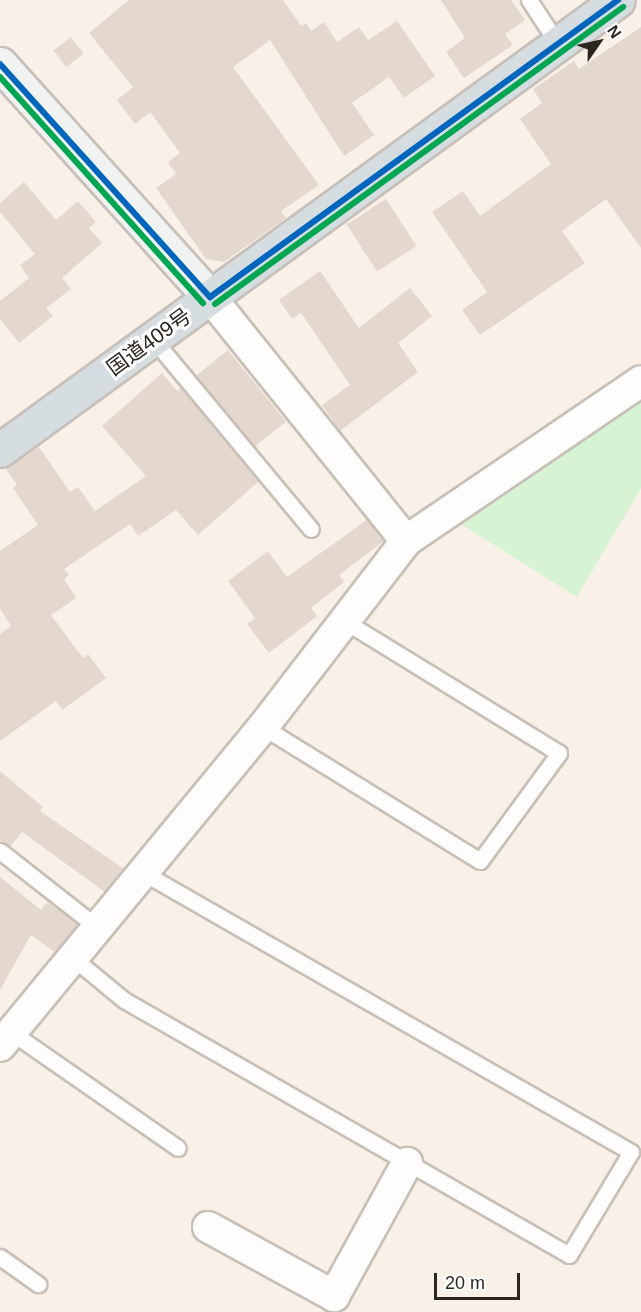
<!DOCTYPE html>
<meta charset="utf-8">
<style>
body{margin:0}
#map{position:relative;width:641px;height:1312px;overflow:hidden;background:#f9f1e8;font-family:Arial,"Noto Sans JP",sans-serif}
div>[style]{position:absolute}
.green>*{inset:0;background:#d6f4d4}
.building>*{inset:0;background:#e3d7ce;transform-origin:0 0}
.roads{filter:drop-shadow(2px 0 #c6c0b9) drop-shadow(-2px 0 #c6c0b9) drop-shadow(0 2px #c6c0b9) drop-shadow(0 -2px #c6c0b9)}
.lane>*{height:15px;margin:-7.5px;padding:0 7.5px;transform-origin:7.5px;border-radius:7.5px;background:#fefdfc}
.street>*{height:30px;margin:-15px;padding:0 15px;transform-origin:15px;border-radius:15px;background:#fefdfc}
.secondary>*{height:33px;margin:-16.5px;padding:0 16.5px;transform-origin:16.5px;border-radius:16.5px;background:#f1f3f3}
.highway>*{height:33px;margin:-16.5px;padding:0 16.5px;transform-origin:16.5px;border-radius:16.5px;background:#d5dde0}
.bus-1>*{height:6px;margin:-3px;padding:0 3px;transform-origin:3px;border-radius:3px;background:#0065bd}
.bus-2>*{height:6px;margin:-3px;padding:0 3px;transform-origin:3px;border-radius:3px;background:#00a651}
span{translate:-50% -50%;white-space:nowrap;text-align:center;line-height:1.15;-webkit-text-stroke:6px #fff;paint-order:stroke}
.street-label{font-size:21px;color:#2c2621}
.north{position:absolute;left:569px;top:12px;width:60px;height:60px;-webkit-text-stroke:4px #fff;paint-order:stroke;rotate:56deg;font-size:16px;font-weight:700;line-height:24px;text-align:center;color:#2c2621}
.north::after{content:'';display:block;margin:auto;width:21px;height:27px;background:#2c2621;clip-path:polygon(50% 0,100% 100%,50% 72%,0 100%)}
.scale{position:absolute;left:434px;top:1273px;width:86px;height:27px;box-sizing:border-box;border:3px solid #2c2621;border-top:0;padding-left:8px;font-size:18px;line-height:21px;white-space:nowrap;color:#2c2621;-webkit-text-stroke:4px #fff;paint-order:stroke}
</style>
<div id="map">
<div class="green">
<i style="clip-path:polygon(641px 398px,641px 488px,577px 597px,456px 521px)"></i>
</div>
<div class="building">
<i style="clip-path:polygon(129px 0,283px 0,301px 26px,306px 23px,311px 31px,324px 22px,337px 42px,359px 27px,368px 40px,397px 21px,435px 76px,404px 98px,389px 77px,352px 103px,374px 135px,344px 156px,270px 40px,233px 67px,319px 185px,281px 211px,286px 218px,224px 262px,206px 259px,156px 188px,176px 174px,168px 162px,180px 153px,150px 112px,135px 124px,117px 100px,133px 87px,89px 33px)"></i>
<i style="clip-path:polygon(441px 0,511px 0,525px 20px,505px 34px,513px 45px,464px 78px,446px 52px,465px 38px)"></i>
<i style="clip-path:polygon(641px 27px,641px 248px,606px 199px,562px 231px,585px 263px,480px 335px,462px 310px,487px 292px,432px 212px,463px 191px,480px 216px,551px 164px,520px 119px,542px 103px,533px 89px,574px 61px,579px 69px)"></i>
<i style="left:71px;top:37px;width:21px;height:22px;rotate:53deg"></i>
<i style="clip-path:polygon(24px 182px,56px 220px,78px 201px,96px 222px,89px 228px,102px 243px,62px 278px,71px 289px,46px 308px,53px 316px,19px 343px,0 319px,0 301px,29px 278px,20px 265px,35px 254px,0 212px,0 203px)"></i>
<i style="left:386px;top:199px;width:56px;height:47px;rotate:57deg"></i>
<i style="clip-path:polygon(320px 271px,359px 328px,410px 288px,432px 316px,398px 343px,418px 372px,340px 431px,322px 405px,350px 385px,301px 313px,292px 319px,279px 300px)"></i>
<i style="left:228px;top:350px;width:92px;height:41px;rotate:51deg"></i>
<i style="clip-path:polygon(162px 373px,177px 391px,181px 388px,258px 482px,198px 535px,176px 510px,138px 536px,130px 524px,64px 569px,69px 575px,64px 579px,76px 598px,51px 615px,83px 658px,88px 654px,106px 678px,62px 710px,56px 701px,0 741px,0 634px,11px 626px,0 609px,0 551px,38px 525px,13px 488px,17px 485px,6px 469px,39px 447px,70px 492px,78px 487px,95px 511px,146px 476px,102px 426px)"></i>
<i style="clip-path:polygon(367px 520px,384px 541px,339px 575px,344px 582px,311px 608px,317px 616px,269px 653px,247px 624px,255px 618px,228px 581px,268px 551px,287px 577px)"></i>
<i style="clip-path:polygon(0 771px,43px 807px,40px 811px,124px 869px,105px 892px,22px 832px,10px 847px,0 841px)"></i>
<i style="clip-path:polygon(0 877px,41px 910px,47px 902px,78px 924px,55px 952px,31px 935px,0 990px)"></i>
</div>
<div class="roads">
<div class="lane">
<i style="left:529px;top:0;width:53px;rotate:56.6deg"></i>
<i style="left:153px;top:339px;width:247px;rotate:50.3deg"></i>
<i style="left:263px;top:727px;width:255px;rotate:31.7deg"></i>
<i style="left:480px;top:861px;width:134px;rotate:-53.8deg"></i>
<i style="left:559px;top:753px;width:254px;rotate:-148.4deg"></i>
<i style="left:0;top:851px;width:123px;rotate:38.1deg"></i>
<i style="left:72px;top:957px;width:67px;rotate:39.6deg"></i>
<i style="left:124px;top:1000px;width:513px;rotate:29.81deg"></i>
<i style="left:569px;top:1255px;width:120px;rotate:-59deg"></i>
<i style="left:631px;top:1152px;width:563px;rotate:-150.2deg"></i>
<i style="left:11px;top:1032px;width:203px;rotate:34.8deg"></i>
<i style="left:0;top:1257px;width:47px;rotate:35.4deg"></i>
</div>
<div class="street">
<i style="left:210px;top:297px;width:313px;rotate:51.2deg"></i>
<i style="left:0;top:1046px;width:413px;rotate:-50.5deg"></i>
<i style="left:263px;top:727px;width:235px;rotate:-52.4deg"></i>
<i style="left:406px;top:541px;width:284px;rotate:-34.2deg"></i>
<i style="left:208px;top:1227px;width:144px;rotate:28.7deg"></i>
<i style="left:334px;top:1296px;width:152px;rotate:-61.2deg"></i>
</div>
<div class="secondary">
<i style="left:0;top:64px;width:314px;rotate:48deg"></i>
</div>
<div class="highway">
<i style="left:0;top:450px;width:764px;rotate:-36.06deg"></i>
</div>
</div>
<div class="bus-1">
<i style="left:0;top:64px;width:314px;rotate:48deg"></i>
<i style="left:210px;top:297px;width:505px;rotate:-36.05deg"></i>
</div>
<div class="bus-2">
<i style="left:0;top:77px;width:304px;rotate:48.1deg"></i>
<i style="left:215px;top:304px;width:505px;rotate:-36.05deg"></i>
</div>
<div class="street-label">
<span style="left:149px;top:342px;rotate:-36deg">国道409号</span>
</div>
<div class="north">N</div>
<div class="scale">20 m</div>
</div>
